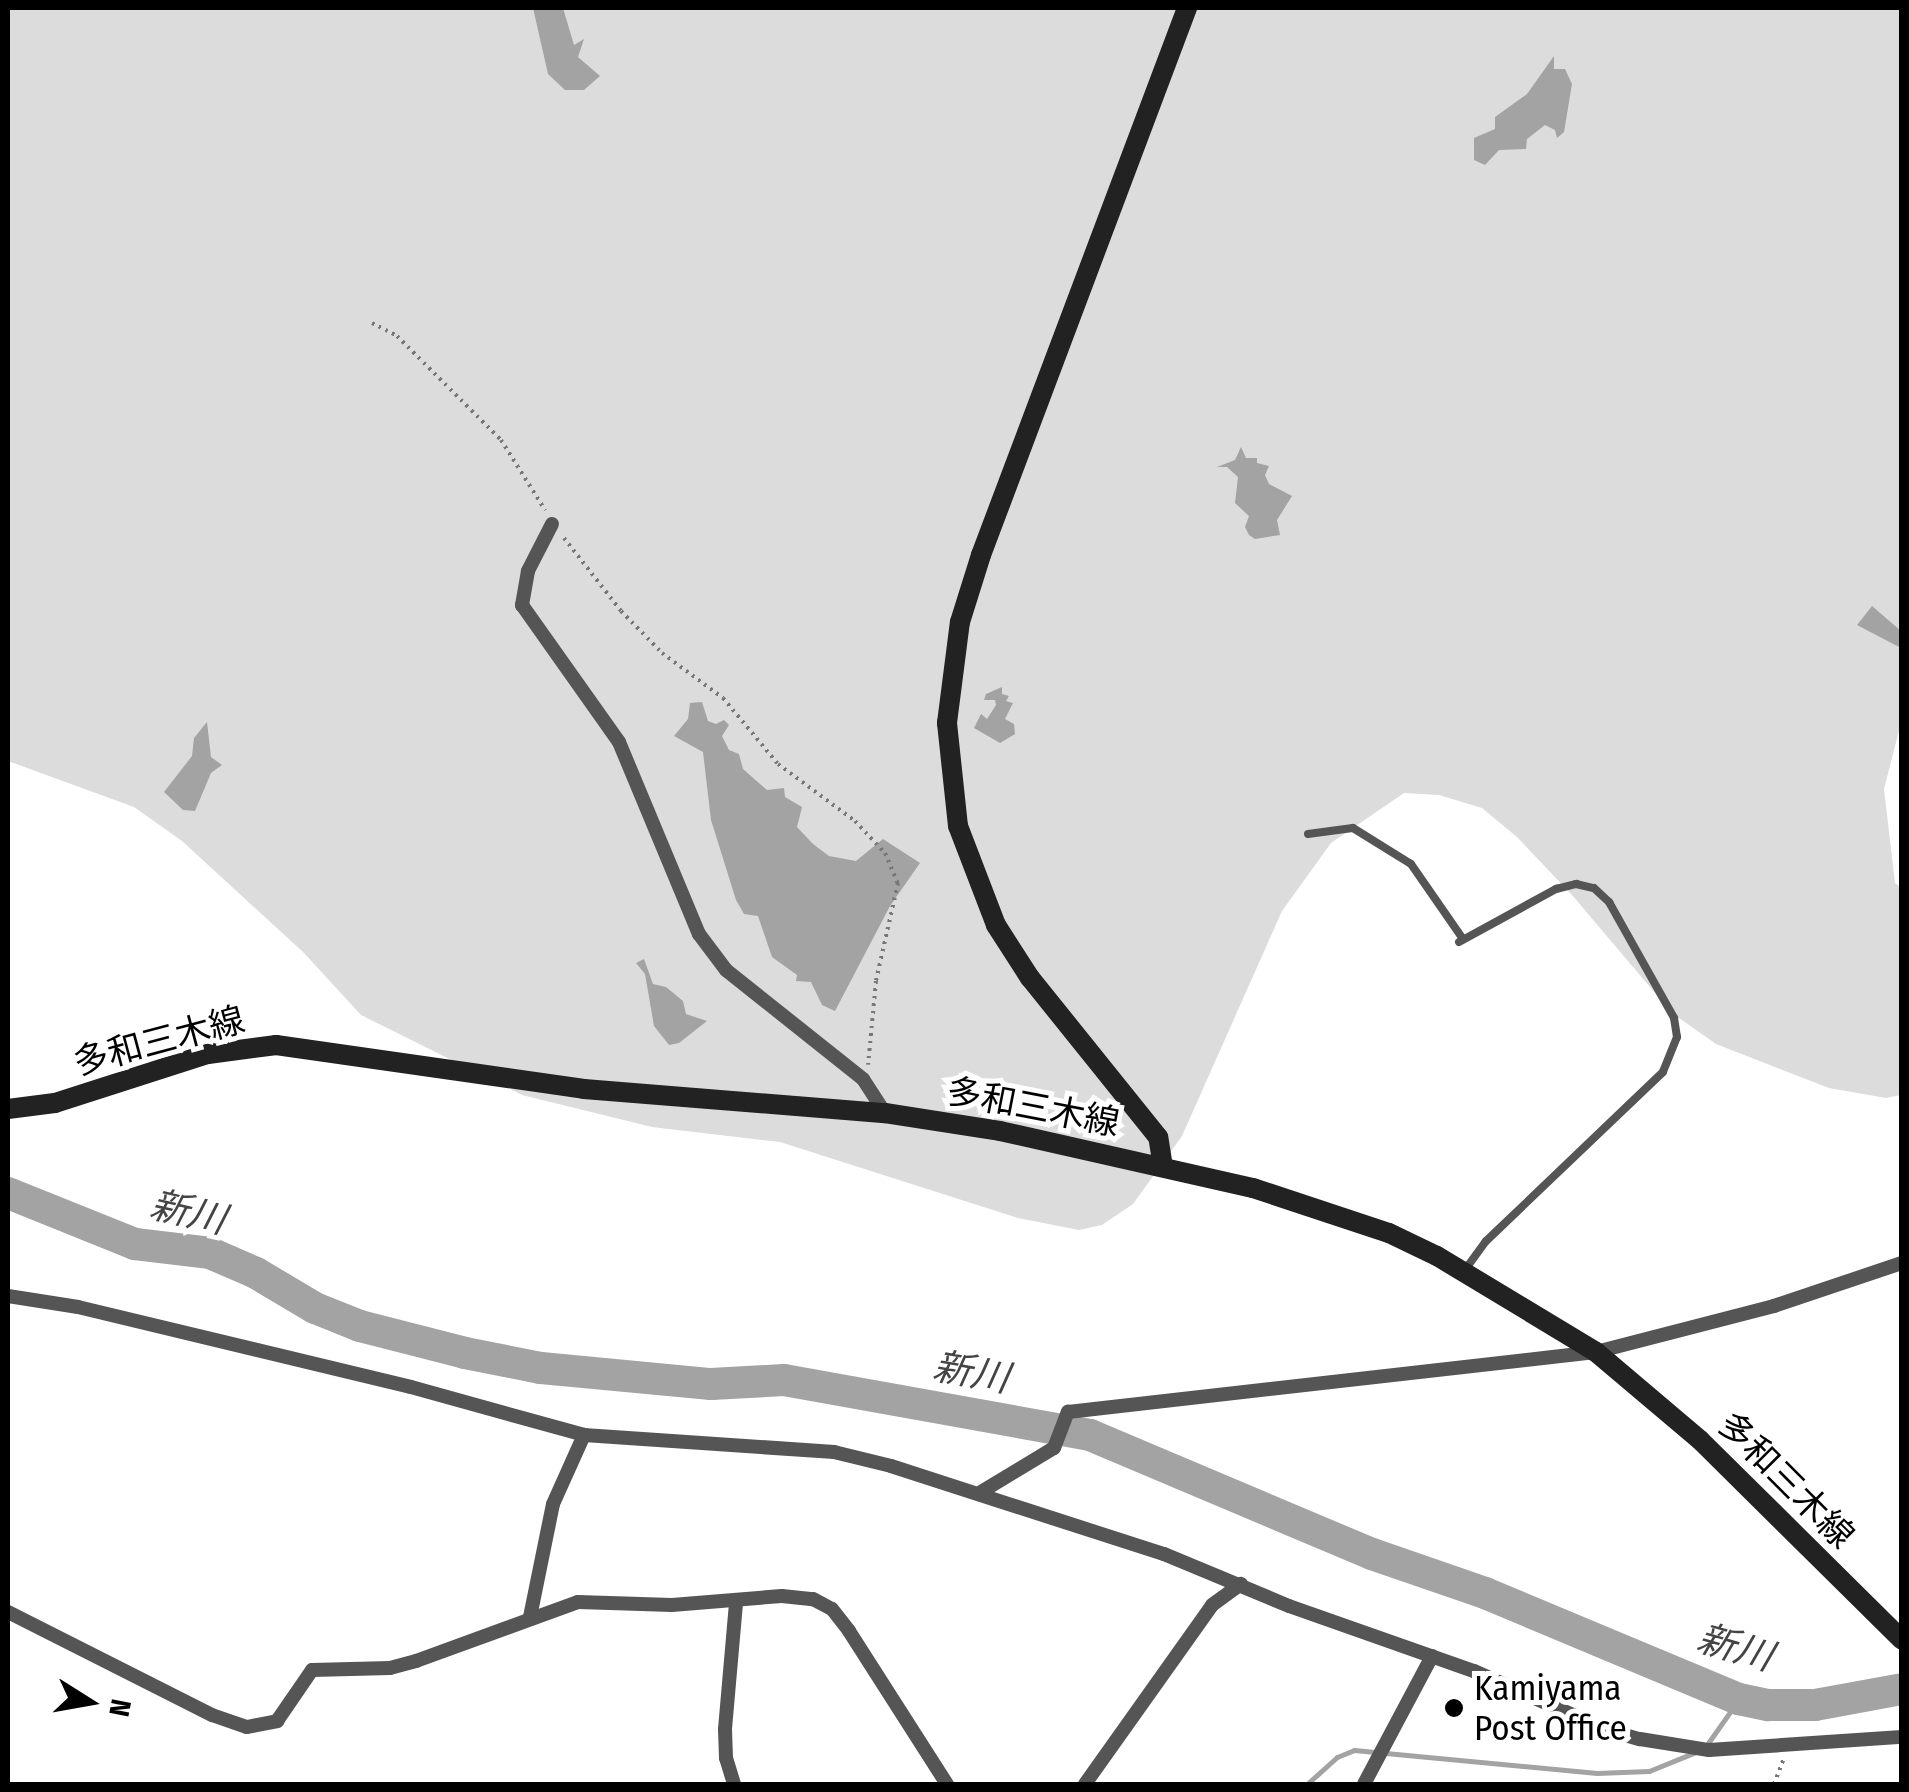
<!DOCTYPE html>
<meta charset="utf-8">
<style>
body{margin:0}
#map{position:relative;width:1909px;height:1792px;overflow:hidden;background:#fff;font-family:"Fira Sans Condensed","Noto Sans JP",sans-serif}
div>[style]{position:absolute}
.green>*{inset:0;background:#dcdcdc}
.water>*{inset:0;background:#a3a3a3}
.stream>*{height:5px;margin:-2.5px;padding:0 2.5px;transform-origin:2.5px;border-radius:2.5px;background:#a3a3a3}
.river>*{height:32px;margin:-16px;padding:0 16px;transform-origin:16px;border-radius:16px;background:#a3a3a3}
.path>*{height:4px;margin-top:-2px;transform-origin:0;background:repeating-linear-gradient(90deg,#777 0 2.5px,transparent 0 7.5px)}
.lane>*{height:8px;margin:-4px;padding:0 4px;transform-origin:4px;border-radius:4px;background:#555}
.street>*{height:14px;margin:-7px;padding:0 7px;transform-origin:7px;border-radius:7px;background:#555}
.secondary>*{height:20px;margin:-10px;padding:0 10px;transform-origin:10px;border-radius:10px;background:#222}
.dots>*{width:28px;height:28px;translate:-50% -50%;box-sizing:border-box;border:5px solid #fff;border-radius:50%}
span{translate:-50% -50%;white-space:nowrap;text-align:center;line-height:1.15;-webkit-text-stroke:10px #fff;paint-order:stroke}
.street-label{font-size:35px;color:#000}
.poi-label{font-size:35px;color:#000}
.left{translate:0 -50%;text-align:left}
.water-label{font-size:38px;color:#444;font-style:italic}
.frame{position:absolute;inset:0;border:10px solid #000;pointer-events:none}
.north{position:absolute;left:40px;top:1652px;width:100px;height:100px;-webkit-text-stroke:8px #fff;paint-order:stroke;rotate:101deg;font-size:28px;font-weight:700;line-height:40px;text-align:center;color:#000}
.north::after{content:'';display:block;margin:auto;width:35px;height:45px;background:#000;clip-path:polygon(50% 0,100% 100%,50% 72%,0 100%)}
</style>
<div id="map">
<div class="green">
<i style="clip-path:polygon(8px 8px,1901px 8px,1902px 719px,1884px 789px,1895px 883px,1901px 888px,1901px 1095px,1886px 1098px,1829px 1088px,1716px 1044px,1672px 1013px,1572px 895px,1517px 837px,1482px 808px,1439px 795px,1404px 793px,1331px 843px,1282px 911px,1182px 1136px,1133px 1204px,1102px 1225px,1079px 1230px,1018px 1218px,780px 1142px,652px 1127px,522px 1095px,361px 1015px,304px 953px,182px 841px,134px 807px,8px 761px)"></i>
</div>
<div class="water">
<i style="clip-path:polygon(533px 8px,563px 8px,574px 45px,584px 39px,578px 57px,600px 76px,584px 90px,565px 90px,548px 74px)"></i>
<i style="clip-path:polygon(1554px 56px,1554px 69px,1565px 69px,1572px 84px,1564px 132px,1557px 138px,1555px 130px,1545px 125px,1527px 139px,1526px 149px,1499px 150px,1485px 165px,1474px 160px,1474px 138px,1495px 129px,1495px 117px,1527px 94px)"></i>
<i style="clip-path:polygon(1241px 447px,1246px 458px,1257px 458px,1257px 463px,1269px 466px,1265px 475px,1269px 484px,1292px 496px,1277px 520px,1280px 535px,1255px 539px,1249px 535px,1245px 527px,1249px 516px,1235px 503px,1238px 477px,1227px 467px,1217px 467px,1235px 460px)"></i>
<i style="clip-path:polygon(1872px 606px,1901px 631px,1901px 648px,1857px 625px)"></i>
<i style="clip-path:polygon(1002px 687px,1002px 694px,1009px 696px,1006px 701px,1013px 703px,1005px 719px,1014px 724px,1015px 734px,1000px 743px,974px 728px,981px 714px,987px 719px,996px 705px,995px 700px,984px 700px,986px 694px)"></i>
<i style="clip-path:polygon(702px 702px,708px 721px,716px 724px,724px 720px,729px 725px,722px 736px,729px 750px,739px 754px,743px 769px,767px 790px,784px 788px,785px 797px,802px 807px,797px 827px,813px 844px,829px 856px,856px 861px,883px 839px,920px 863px,890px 906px,835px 1011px,822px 1005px,811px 982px,796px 981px,797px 975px,772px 957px,758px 916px,744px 914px,736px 900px,711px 820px,703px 752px,674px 736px,688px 719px,690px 703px)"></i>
<i style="clip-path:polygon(207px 722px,211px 757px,222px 765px,211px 773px,195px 811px,183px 810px,164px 792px,192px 756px,194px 738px)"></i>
<i style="clip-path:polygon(644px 959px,653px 984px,666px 987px,683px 1001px,686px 1014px,707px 1021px,679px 1043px,669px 1045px,654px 1026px,645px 974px,636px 963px)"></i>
</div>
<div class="stream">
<i style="left:1706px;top:1746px;width:57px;rotate:-54.9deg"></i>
<i style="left:1307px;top:1784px;width:40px;rotate:-42deg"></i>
<i style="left:1337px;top:1757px;width:18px;rotate:-22deg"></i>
<i style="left:1354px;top:1750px;width:244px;rotate:5.4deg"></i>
<i style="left:1597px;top:1773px;width:52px;rotate:-2.2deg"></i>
<i style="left:1649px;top:1771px;width:51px;rotate:-22deg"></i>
</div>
<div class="river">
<i style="left:8px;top:1193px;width:137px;rotate:21.9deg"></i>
<i style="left:135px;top:1244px;width:76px;rotate:6.8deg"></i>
<i style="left:210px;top:1253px;width:50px;rotate:23.5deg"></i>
<i style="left:256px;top:1273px;width:69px;rotate:30.7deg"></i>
<i style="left:315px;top:1308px;width:48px;rotate:21.8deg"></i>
<i style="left:360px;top:1326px;width:108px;rotate:14.4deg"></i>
<i style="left:465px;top:1353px;width:77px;rotate:11.2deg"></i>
<i style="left:541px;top:1368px;width:171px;rotate:5.4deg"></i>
<i style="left:711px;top:1384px;width:73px;rotate:-3.1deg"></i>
<i style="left:784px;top:1380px;width:311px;rotate:10.2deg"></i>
<i style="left:1090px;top:1435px;width:306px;rotate:22.9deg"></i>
<i style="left:1372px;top:1554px;width:120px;rotate:19deg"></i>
<i style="left:1485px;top:1593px;width:275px;rotate:22.7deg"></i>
<i style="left:1739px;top:1699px;width:30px;rotate:12deg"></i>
<i style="left:1768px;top:1705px;width:47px"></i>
<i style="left:1815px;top:1705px;width:88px;rotate:-10.4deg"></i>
</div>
<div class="path">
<i style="left:372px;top:323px;width:28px;rotate:27deg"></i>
<i style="left:397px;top:336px;width:147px;rotate:45deg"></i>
<i style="left:501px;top:440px;width:83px;rotate:57.8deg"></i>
<i style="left:564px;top:538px;width:93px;rotate:52deg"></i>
<i style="left:621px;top:611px;width:59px;rotate:45.7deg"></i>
<i style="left:662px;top:653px;width:76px;rotate:36.4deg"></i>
<i style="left:723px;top:698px;width:86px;rotate:50.2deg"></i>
<i style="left:778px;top:764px;width:96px;rotate:36.5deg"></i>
<i style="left:855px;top:821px;width:44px;rotate:46.8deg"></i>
<i style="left:885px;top:853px;width:33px;rotate:67deg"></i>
<i style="left:898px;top:883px;width:100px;rotate:102.7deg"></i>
<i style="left:876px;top:981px;width:84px;rotate:95.4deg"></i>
<i style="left:1774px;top:1784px;width:26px;rotate:-69deg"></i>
</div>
<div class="lane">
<i style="left:1308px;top:834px;width:45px;rotate:-7.6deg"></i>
<i style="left:1353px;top:828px;width:68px;rotate:31.8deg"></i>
<i style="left:1411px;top:864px;width:91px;rotate:55.3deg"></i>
<i style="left:1459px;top:942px;width:111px;rotate:-28.7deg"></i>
<i style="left:1556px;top:889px;width:21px;rotate:-14deg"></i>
<i style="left:1576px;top:884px;width:18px;rotate:13deg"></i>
<i style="left:1594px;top:888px;width:21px;rotate:43deg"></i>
<i style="left:1609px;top:902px;width:133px;rotate:60.7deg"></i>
<i style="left:1674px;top:1018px;width:19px;rotate:81deg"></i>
<i style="left:1677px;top:1037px;width:38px;rotate:112deg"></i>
<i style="left:1663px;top:1072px;width:245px;rotate:136.3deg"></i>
<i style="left:1486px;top:1241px;width:37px;rotate:126deg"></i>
</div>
<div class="street">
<i style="left:552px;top:524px;width:53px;rotate:117.1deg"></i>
<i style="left:528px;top:571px;width:35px;rotate:100deg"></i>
<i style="left:522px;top:605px;width:168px;rotate:54.7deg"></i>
<i style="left:619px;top:742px;width:208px;rotate:67.4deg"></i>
<i style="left:699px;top:934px;width:45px;rotate:53.1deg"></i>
<i style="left:726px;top:970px;width:175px;rotate:38.5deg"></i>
<i style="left:863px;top:1079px;width:40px;rotate:57.1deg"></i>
<i style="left:8px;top:1296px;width:71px;rotate:8.9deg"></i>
<i style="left:78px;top:1307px;width:342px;rotate:13.5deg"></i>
<i style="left:411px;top:1387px;width:180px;rotate:15.5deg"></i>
<i style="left:584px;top:1435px;width:251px;rotate:3.9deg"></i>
<i style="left:834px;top:1452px;width:59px;rotate:13.8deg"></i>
<i style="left:891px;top:1466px;width:287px;rotate:17.9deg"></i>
<i style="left:1164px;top:1554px;width:135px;rotate:22.6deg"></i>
<i style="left:1289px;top:1606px;width:196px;rotate:19.4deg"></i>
<i style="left:1474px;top:1671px;width:142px;rotate:24deg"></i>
<i style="left:1604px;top:1729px;width:37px;rotate:16deg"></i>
<i style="left:1640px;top:1739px;width:70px;rotate:9.1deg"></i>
<i style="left:1709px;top:1750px;width:193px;rotate:-3.9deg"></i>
<i style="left:981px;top:1492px;width:85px;rotate:-31.1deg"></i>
<i style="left:1054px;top:1448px;width:39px;rotate:-69deg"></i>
<i style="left:1068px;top:1412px;width:531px;rotate:-6.48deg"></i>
<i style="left:1596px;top:1352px;width:184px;rotate:-14.5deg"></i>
<i style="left:1774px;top:1306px;width:135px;rotate:-18.6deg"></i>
<i style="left:8px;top:1612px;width:229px;rotate:26.8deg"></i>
<i style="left:212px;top:1715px;width:37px;rotate:19deg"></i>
<i style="left:247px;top:1727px;width:31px;rotate:-11deg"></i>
<i style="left:277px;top:1721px;width:62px;rotate:-55.5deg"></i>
<i style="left:312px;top:1670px;width:78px;rotate:-1.5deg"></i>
<i style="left:390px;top:1668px;width:27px;rotate:-15deg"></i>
<i style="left:416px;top:1661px;width:172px;rotate:-20deg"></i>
<i style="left:578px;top:1602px;width:94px;rotate:1.8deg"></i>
<i style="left:672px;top:1605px;width:110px;rotate:-4.7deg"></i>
<i style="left:782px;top:1596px;width:31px;rotate:6deg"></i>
<i style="left:813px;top:1599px;width:21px;rotate:28deg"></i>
<i style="left:832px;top:1609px;width:28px;rotate:52deg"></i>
<i style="left:849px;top:1631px;width:182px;rotate:57.4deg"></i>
<i style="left:530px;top:1617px;width:115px;rotate:-78.5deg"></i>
<i style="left:553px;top:1504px;width:76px;rotate:-65.8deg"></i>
<i style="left:734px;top:1784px;width:27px;rotate:-107deg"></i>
<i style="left:726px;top:1758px;width:29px;rotate:-92deg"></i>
<i style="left:725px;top:1729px;width:127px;rotate:-85deg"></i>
<i style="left:1085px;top:1784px;width:219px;rotate:-54.6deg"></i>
<i style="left:1212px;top:1605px;width:36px;rotate:-36deg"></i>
<i style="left:1364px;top:1784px;width:145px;rotate:-62deg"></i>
</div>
<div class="secondary">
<i style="left:8px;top:1109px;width:47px;rotate:-7.3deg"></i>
<i style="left:55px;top:1103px;width:161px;rotate:-17.8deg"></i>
<i style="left:208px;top:1054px;width:69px;rotate:-7.5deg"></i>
<i style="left:276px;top:1045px;width:311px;rotate:8.1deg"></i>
<i style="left:584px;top:1089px;width:302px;rotate:4.6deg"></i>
<i style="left:885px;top:1113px;width:116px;rotate:8.9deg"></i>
<i style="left:1000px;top:1131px;width:259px;rotate:12.7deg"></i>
<i style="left:1253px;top:1188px;width:143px;rotate:18.3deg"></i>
<i style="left:1389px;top:1233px;width:53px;rotate:25.6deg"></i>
<i style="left:1437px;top:1256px;width:186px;rotate:31.1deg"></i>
<i style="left:1596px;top:1352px;width:136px;rotate:40.2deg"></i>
<i style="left:1700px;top:1440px;width:284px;rotate:44.7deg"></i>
<i style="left:1163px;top:1167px;width:30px;rotate:-99deg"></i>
<i style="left:1158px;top:1137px;width:204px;rotate:-128.8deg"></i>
<i style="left:1030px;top:978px;width:63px;rotate:-122.7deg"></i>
<i style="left:996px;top:925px;width:106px;rotate:-111deg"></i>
<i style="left:958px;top:826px;width:104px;rotate:-96.1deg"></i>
<i style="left:947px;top:723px;width:102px;rotate:-82.7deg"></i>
<i style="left:960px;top:622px;width:70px;rotate:-72.6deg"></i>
<i style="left:981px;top:555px;width:585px;rotate:-69.36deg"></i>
</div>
<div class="dots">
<i style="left:1454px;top:1708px;background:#000"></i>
</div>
<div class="street-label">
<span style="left:159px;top:1041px;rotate:-15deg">多和三木線</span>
<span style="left:1033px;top:1107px;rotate:11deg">多和三木線</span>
<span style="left:1786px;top:1480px;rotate:45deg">多和三木線</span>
</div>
<div class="poi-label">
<span class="left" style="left:1474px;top:1708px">Kamiyama<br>Post Office</span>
</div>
<div class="water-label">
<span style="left:188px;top:1213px;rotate:13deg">新川</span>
<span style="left:971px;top:1373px;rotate:10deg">新川</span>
<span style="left:1735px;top:1648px;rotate:16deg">新川</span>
</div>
<div class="frame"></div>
<div class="north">N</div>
</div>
